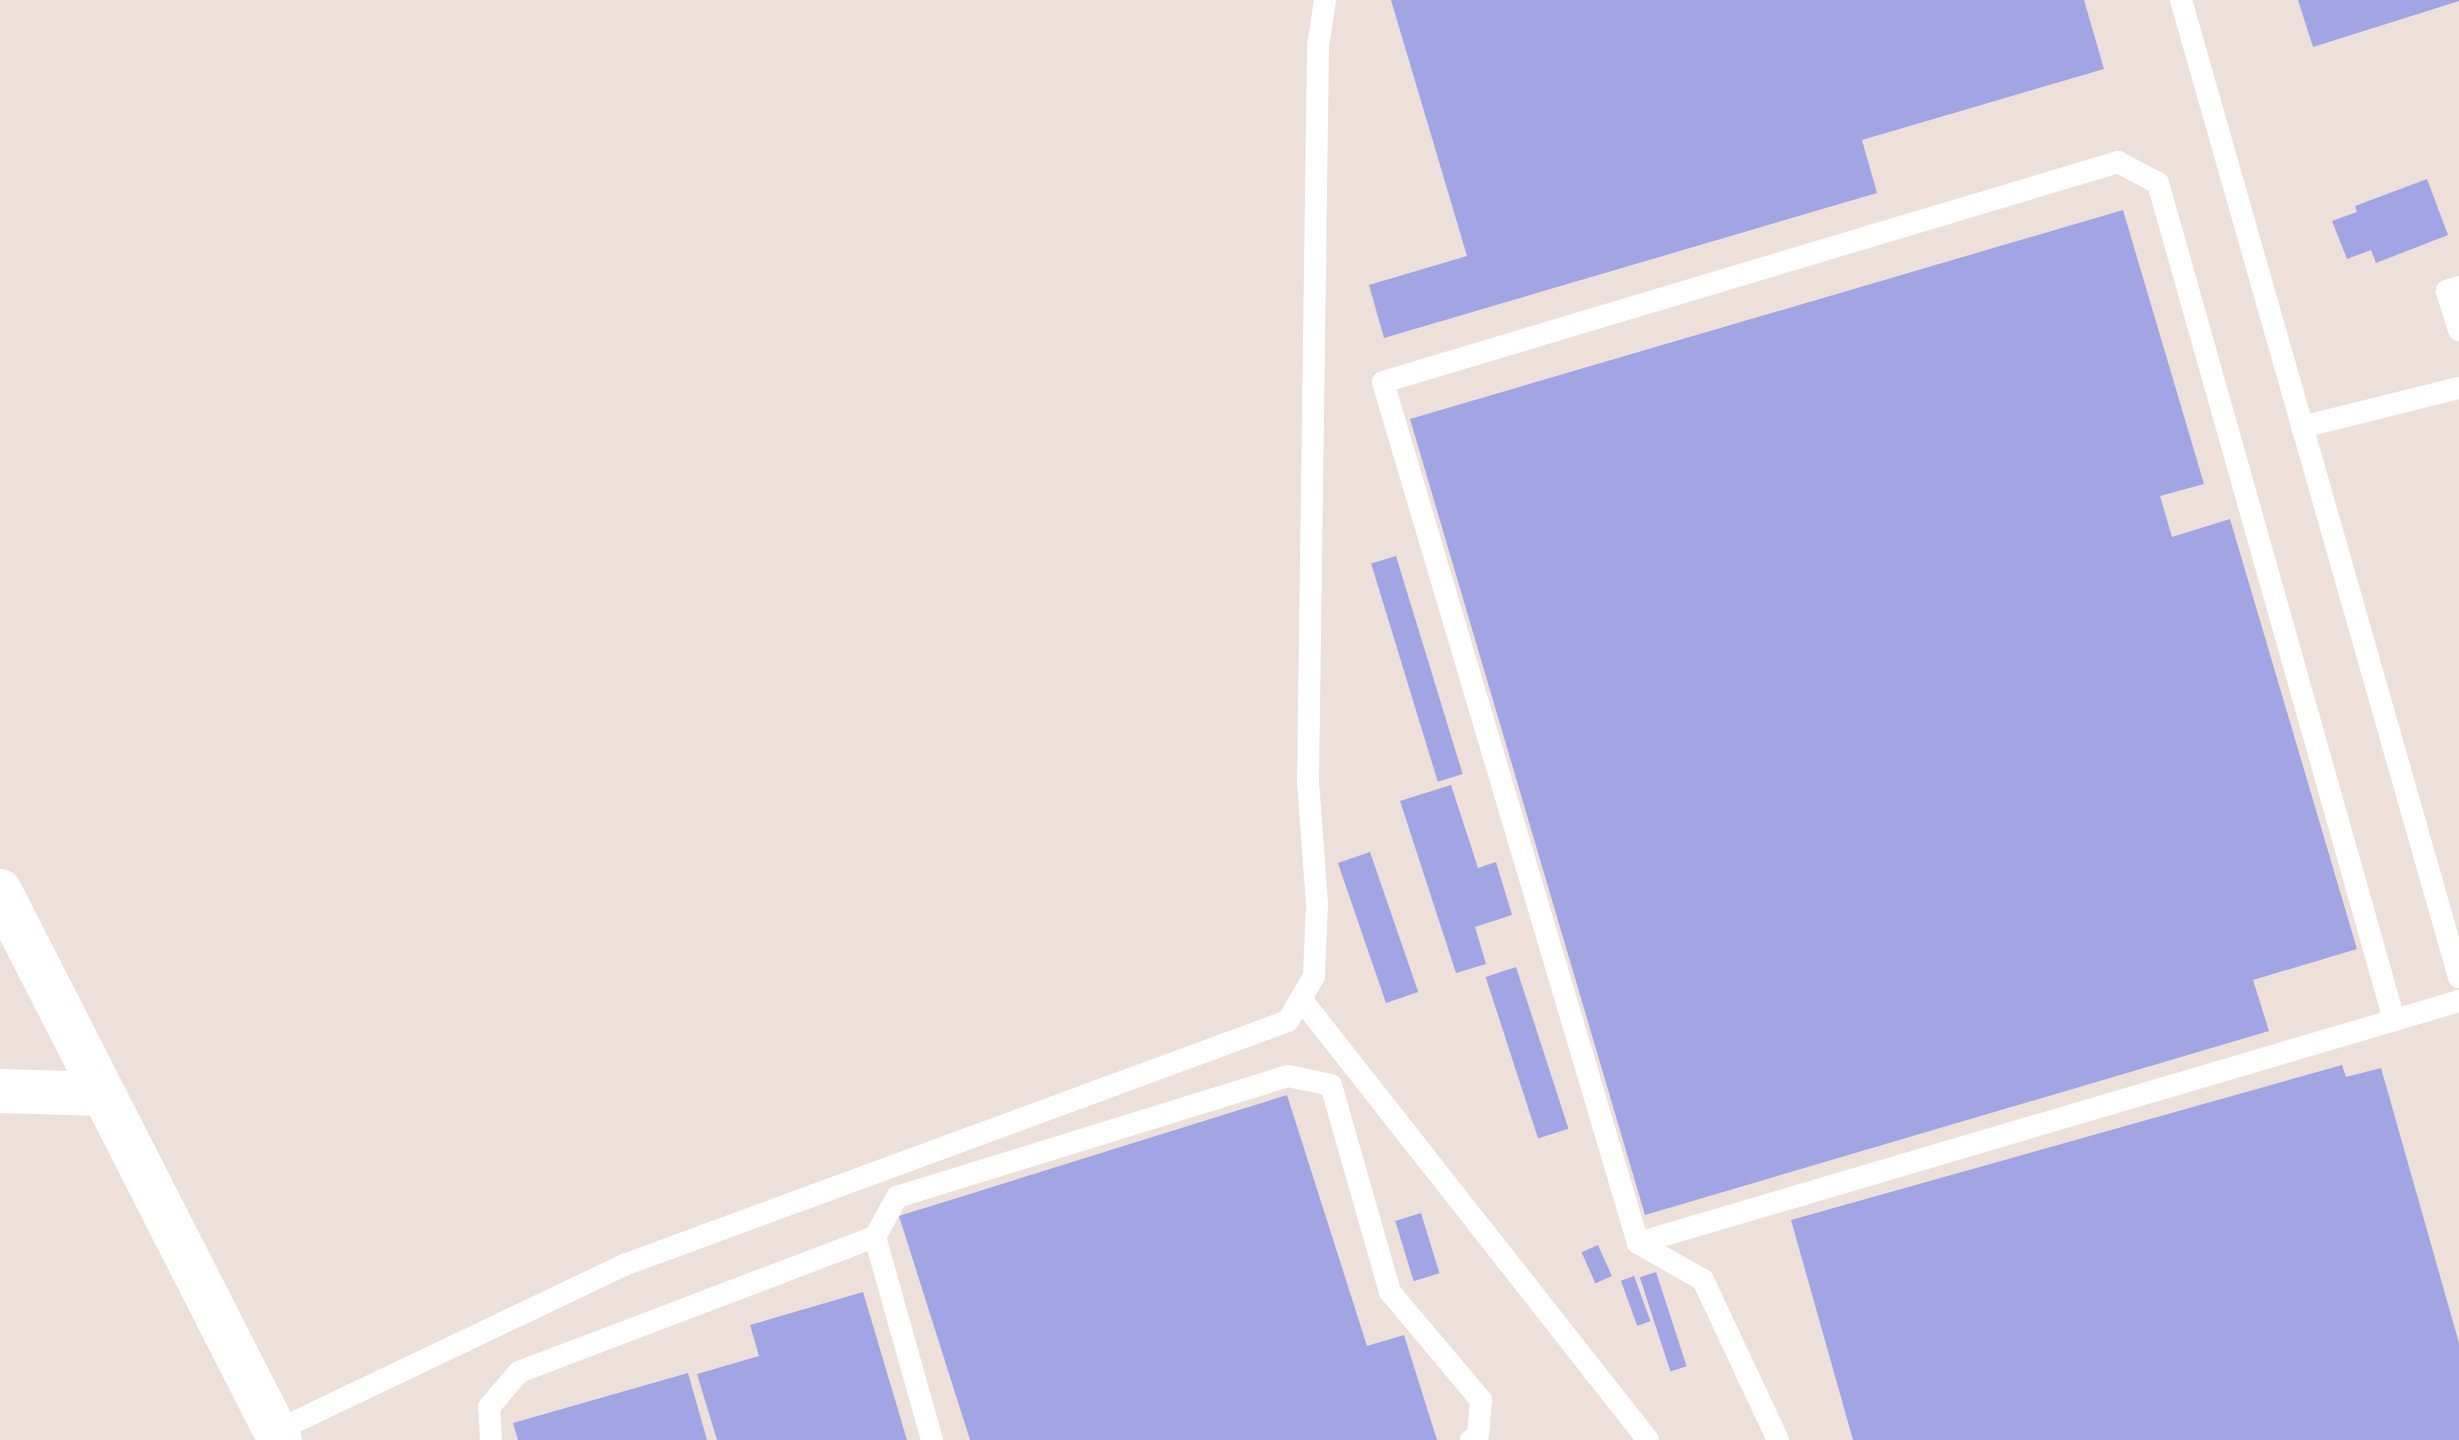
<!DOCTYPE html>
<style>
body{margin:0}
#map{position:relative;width:2459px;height:1440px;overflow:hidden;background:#ede0da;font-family:"Varela Round",sans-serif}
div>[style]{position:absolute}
.building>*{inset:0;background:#a1a5e3;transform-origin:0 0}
.service>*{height:22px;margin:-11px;padding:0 11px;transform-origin:11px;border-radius:11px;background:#fff}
.minor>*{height:44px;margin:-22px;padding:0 22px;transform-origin:22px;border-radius:22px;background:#fff}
.tertiary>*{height:44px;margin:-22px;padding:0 22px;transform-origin:22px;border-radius:22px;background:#fff}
span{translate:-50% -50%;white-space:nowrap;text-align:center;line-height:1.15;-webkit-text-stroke:7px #ede0da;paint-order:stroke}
</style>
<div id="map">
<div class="building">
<i style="clip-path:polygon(1391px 0,2084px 0,2104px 69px,1862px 140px,1877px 193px,1384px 338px,1369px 285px,1467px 256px)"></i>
<i style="clip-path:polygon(2298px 0,2459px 0,2459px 1px,2313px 47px)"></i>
<i style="clip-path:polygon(2427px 179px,2448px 235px,2376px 263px,2371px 250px,2347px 259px,2332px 221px,2357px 212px,2355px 206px)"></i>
<i style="clip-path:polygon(2123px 210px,2204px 484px,2160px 496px,2172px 537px,2230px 519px,2357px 949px,2253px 980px,2269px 1031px,1645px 1215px,1410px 419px)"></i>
<i style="left:1396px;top:556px;width:228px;height:26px;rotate:73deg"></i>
<i style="clip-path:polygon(1451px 785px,1478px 868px,1496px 862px,1512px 915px,1475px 927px,1486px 964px,1456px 973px,1400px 801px)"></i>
<i style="left:1370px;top:852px;width:148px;height:34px;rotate:71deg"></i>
<i style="left:1516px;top:967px;width:170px;height:32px;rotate:72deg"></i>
<i style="clip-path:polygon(2342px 1065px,2346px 1077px,2381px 1068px,2459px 1343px,2459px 1440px,1853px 1440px,1791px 1220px)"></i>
<i style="clip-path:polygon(1287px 1095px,1367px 1346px,1404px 1335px,1437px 1440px,970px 1440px,899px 1216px)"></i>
<i style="left:1421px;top:1213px;width:63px;height:27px;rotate:73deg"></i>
<i style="left:1598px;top:1245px;width:34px;height:18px;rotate:66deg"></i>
<i style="left:1656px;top:1272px;width:99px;height:17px;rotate:72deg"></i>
<i style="left:1634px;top:1276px;width:48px;height:14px;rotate:70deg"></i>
<i style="clip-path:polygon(863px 1292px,907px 1440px,717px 1440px,697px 1374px,759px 1356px,750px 1325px)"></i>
<i style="clip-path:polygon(688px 1373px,707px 1440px,518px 1440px,513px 1423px)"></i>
</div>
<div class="service">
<i style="left:2181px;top:0;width:1016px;rotate:74.12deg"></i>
<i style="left:2459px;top:287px;width:13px;rotate:162deg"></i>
<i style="left:2447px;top:291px;width:41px;rotate:72.9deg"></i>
<i style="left:2302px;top:427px;width:162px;rotate:-14deg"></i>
<i style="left:1301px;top:999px;width:561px;rotate:51.8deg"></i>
<i style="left:875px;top:1237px;width:46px;rotate:-61.2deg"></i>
<i style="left:897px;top:1197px;width:409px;rotate:-17.2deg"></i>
<i style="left:1288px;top:1076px;width:44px;rotate:11.8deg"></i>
<i style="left:1331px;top:1085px;width:215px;rotate:74.1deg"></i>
<i style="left:1390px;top:1292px;width:141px;rotate:49.9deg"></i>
<i style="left:1481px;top:1400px;width:35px;rotate:95deg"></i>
<i style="left:1478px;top:1435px;width:9px;rotate:144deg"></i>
<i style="left:1638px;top:1243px;width:856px;rotate:-16.42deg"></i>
<i style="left:276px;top:1431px;width:386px;rotate:-25.5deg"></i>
<i style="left:624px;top:1265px;width:707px;rotate:-20.18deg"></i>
<i style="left:1288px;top:1021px;width:52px;rotate:-60deg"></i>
<i style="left:1314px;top:976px;width:72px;rotate:-87.6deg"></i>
<i style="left:1317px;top:904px;width:122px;rotate:-94.2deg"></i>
<i style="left:1308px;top:782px;width:736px;rotate:-89.22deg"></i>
<i style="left:1318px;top:46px;width:47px;rotate:-81.3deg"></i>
<i style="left:491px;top:1440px;width:33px;rotate:-93deg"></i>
<i style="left:489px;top:1407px;width:46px;rotate:-49.4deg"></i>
<i style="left:519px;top:1372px;width:381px;rotate:-20.8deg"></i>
<i style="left:875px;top:1237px;width:211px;rotate:74.3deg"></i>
<i style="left:1778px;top:1440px;width:177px;rotate:-115.1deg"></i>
<i style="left:1703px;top:1280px;width:75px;rotate:-150.4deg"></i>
<i style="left:1638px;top:1243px;width:898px;rotate:-106.5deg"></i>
<i style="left:1383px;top:382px;width:767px;rotate:-16.66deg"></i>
<i style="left:2118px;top:162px;width:45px;rotate:27.7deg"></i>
<i style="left:2158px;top:183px;width:870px;rotate:74.25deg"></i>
</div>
<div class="minor">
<i style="left:0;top:1091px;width:102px;rotate:1.7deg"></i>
</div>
<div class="tertiary">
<i style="left:0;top:891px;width:616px;rotate:62.98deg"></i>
</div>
</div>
